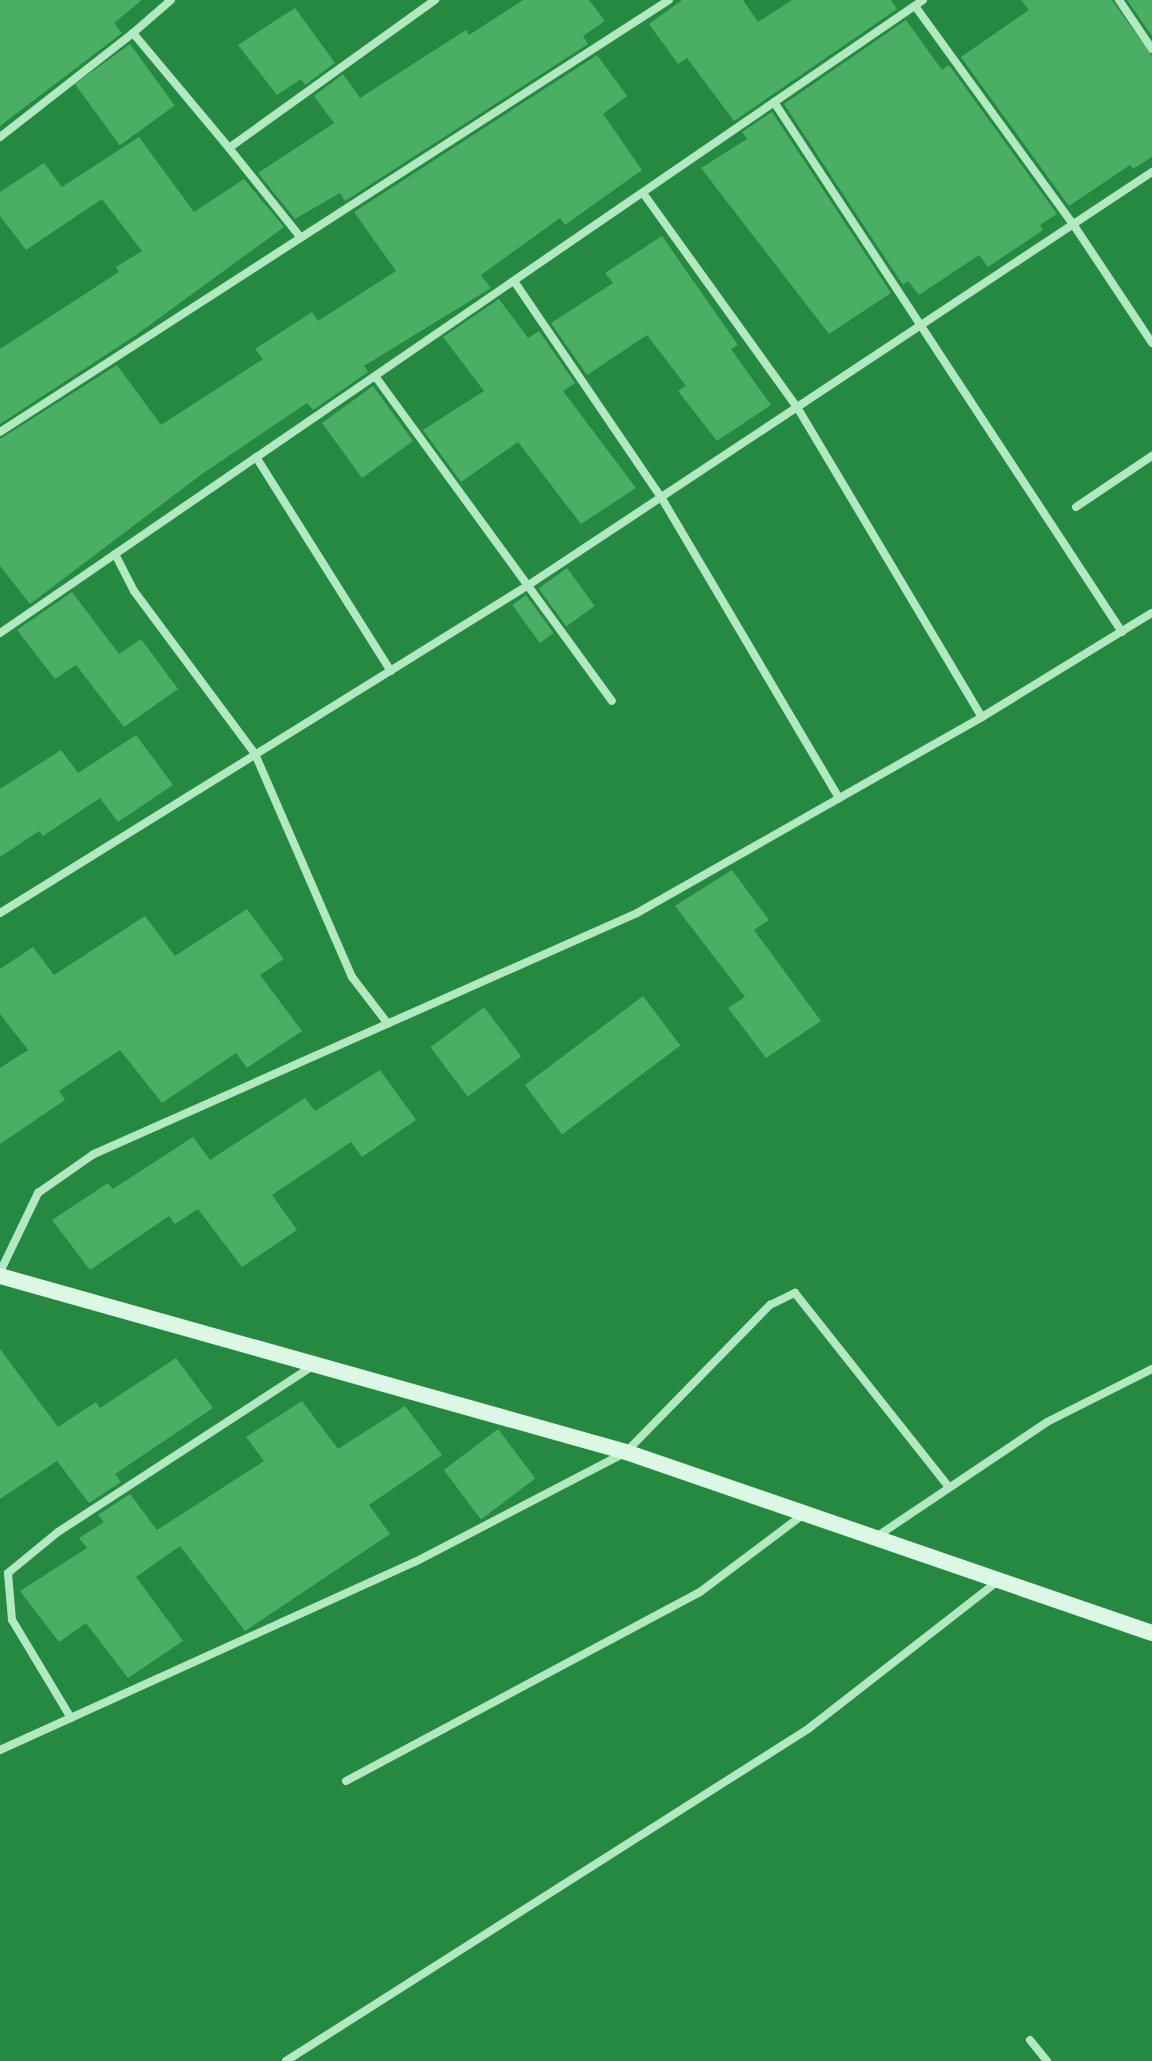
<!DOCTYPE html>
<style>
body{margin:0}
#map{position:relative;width:1152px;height:2061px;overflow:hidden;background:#258941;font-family:Commissioner,sans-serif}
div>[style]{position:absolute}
.building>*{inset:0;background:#4aae65;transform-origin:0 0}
.street>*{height:8px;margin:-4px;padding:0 4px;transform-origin:4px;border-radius:4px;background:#b2e9c0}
.secondary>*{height:16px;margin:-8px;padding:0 8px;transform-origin:8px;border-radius:8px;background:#dcf8e4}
span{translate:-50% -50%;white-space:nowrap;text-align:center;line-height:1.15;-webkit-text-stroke:8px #258941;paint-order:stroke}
</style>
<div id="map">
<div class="building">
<i style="clip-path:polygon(0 0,142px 0,114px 23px,122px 33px,0 126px)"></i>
<i style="clip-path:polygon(523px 0,589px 0,605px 21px,583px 36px,588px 44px,345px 201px,340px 193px,295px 219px,258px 173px,334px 123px,314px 96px,343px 74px,360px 98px,466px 30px,469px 35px)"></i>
<i style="clip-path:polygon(682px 0,743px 0,758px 22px,792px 0,891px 0,897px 9px,734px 121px,687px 58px,678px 64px,649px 24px)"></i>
<i style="clip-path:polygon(1021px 0,1112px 0,1152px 56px,1152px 157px,1133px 169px,1130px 165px,1069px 206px,961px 57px,1029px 10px)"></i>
<i style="clip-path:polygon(1127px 0,1152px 0,1152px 36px)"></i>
<i style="clip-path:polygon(295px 8px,335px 63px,305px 85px,301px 79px,277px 95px,238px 45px)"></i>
<i style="clip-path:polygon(906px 20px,942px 70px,949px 65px,1057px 214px,1040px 225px,1043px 230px,988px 267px,979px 255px,919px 295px,908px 281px,903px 285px,784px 104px)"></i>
<i style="left:130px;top:44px;width:76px;height:68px;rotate:54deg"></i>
<i style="clip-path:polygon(597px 55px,627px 96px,603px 114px,642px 170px,565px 225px,560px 218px,481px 275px,491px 288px,364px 366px,368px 372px,313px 410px,307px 403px,202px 474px,30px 604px,0 566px,0 439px,117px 365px,161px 425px,263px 359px,255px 349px,312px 312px,318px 321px,396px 271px,354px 212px)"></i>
<i style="clip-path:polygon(772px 112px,891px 293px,829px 334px,701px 168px,747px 139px,742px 132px)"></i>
<i style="clip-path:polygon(139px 137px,194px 212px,244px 179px,284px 227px,136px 335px,0 424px,0 349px,119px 272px,116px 267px,142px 251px,102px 199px,26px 250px,0 216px,0 192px,44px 163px,62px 187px)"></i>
<i style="clip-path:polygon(662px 236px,738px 345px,731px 349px,771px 405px,717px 441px,678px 391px,686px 386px,647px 335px,587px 375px,551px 323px,613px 283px,605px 273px)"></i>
<i style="clip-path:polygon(499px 299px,528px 338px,539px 331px,575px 383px,563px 391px,636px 488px,581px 524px,518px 442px,461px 482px,423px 430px,484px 391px,443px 337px)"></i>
<i style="left:373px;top:386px;width:68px;height:63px;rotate:54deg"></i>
<i style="left:567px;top:568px;width:47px;height:35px;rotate:54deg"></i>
<i style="clip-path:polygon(72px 592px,119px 654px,141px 639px,178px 689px,124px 727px,76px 665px,55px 679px,17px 630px)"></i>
<i style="left:526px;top:595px;width:47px;height:17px;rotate:54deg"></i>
<i style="clip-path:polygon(136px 735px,173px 785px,118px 822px,100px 798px,43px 836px,39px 831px,0 857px,0 789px,61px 750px,78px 773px)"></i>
<i style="clip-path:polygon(732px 870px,769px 920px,754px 930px,821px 1021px,766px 1058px,728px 1008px,745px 997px,675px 906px)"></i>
<i style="clip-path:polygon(247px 909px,284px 959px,260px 975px,302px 1031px,247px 1068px,236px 1053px,162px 1103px,120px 1050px,59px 1091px,65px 1100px,0 1144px,0 1068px,28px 1050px,0 1014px,0 969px,33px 947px,54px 975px,145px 916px,175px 956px)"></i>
<i style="left:643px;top:996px;width:62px;height:148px;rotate:53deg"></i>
<i style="left:484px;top:1007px;width:62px;height:67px;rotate:53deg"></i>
<i style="clip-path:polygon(380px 1070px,416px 1120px,362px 1157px,351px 1142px,272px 1195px,297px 1230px,242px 1267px,198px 1209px,175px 1224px,169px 1216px,90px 1270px,52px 1220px,108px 1183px,113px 1189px,193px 1137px,210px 1160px,305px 1098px,315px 1111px)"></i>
<i style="clip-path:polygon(0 1349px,58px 1427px,96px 1402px,100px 1408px,176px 1358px,213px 1408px,115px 1474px,121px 1482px,89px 1503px,57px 1461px,0 1499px)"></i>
<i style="clip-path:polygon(302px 1401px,338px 1449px,405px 1406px,442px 1455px,369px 1505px,390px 1534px,245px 1631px,180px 1546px,136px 1577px,183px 1641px,128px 1678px,86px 1623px,59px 1642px,20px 1591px,87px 1548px,79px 1538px,104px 1522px,98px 1515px,130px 1494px,157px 1530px,264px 1461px,246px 1437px)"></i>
<i style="left:498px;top:1429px;width:62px;height:68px;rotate:53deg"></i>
</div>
<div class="street">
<i style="left:171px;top:0;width:50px;rotate:139deg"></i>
<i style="left:133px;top:33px;width:150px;rotate:50.1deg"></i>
<i style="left:229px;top:148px;width:254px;rotate:-35.7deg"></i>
<i style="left:1119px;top:0;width:59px;rotate:56deg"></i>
<i style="left:915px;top:6px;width:269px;rotate:54.1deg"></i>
<i style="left:1073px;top:224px;width:143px;rotate:56.4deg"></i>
<i style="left:774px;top:102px;width:634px;rotate:56.71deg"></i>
<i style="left:0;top:137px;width:169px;rotate:-38deg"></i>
<i style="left:229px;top:148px;width:115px;rotate:51.3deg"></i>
<i style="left:643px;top:193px;width:264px;rotate:54.3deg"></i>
<i style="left:797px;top:407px;width:361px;rotate:59.2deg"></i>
<i style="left:514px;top:281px;width:261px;rotate:55.8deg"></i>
<i style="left:661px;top:497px;width:350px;rotate:59.4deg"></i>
<i style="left:375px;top:376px;width:402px;rotate:53.9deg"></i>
<i style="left:0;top:432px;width:796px;rotate:-32.85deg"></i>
<i style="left:256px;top:457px;width:253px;rotate:57.8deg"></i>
<i style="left:1076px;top:507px;width:92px;rotate:-33.9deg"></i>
<i style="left:115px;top:554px;width:42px;rotate:62.8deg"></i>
<i style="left:134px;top:591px;width:203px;rotate:53.4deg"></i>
<i style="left:255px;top:754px;width:243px;rotate:66.5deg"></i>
<i style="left:352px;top:977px;width:59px;rotate:52.5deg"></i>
<i style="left:0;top:633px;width:1119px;rotate:-34.44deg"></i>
<i style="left:0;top:913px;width:620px;rotate:-31.82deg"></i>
<i style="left:527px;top:586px;width:750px;rotate:-33.52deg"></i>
<i style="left:0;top:1272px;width:88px;rotate:-64.3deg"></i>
<i style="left:38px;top:1193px;width:68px;rotate:-34.9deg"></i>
<i style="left:94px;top:1154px;width:594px;rotate:-23.93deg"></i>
<i style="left:637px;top:913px;width:397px;rotate:-29.6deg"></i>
<i style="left:982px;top:717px;width:199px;rotate:-31.5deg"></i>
<i style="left:876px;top:1537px;width:206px;rotate:-33.9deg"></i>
<i style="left:1047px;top:1422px;width:118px;rotate:-26.8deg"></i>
<i style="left:71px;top:1718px;width:114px;rotate:-121deg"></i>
<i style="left:12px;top:1620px;width:47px;rotate:-94.9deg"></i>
<i style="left:8px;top:1573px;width:65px;rotate:-39.4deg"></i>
<i style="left:58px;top:1532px;width:306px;rotate:-33.1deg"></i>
<i style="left:0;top:1750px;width:456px;rotate:-24.4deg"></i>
<i style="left:415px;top:1562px;width:238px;rotate:-27.5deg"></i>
<i style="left:626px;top:1452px;width:206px;rotate:-45.6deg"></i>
<i style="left:770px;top:1305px;width:28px;rotate:-26deg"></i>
<i style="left:795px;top:1293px;width:248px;rotate:51.6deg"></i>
<i style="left:346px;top:1781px;width:401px;rotate:-28.1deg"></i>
<i style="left:700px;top:1592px;width:130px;rotate:-36.9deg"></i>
<i style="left:1030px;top:2040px;width:27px;rotate:51deg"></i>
<i style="left:286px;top:2061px;width:619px;rotate:-32.46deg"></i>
<i style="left:808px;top:1729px;width:241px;rotate:-37.9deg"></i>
</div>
<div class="secondary">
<i style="left:0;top:1276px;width:650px;rotate:15.7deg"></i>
<i style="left:626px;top:1452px;width:556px;rotate:18.99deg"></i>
</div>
</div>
